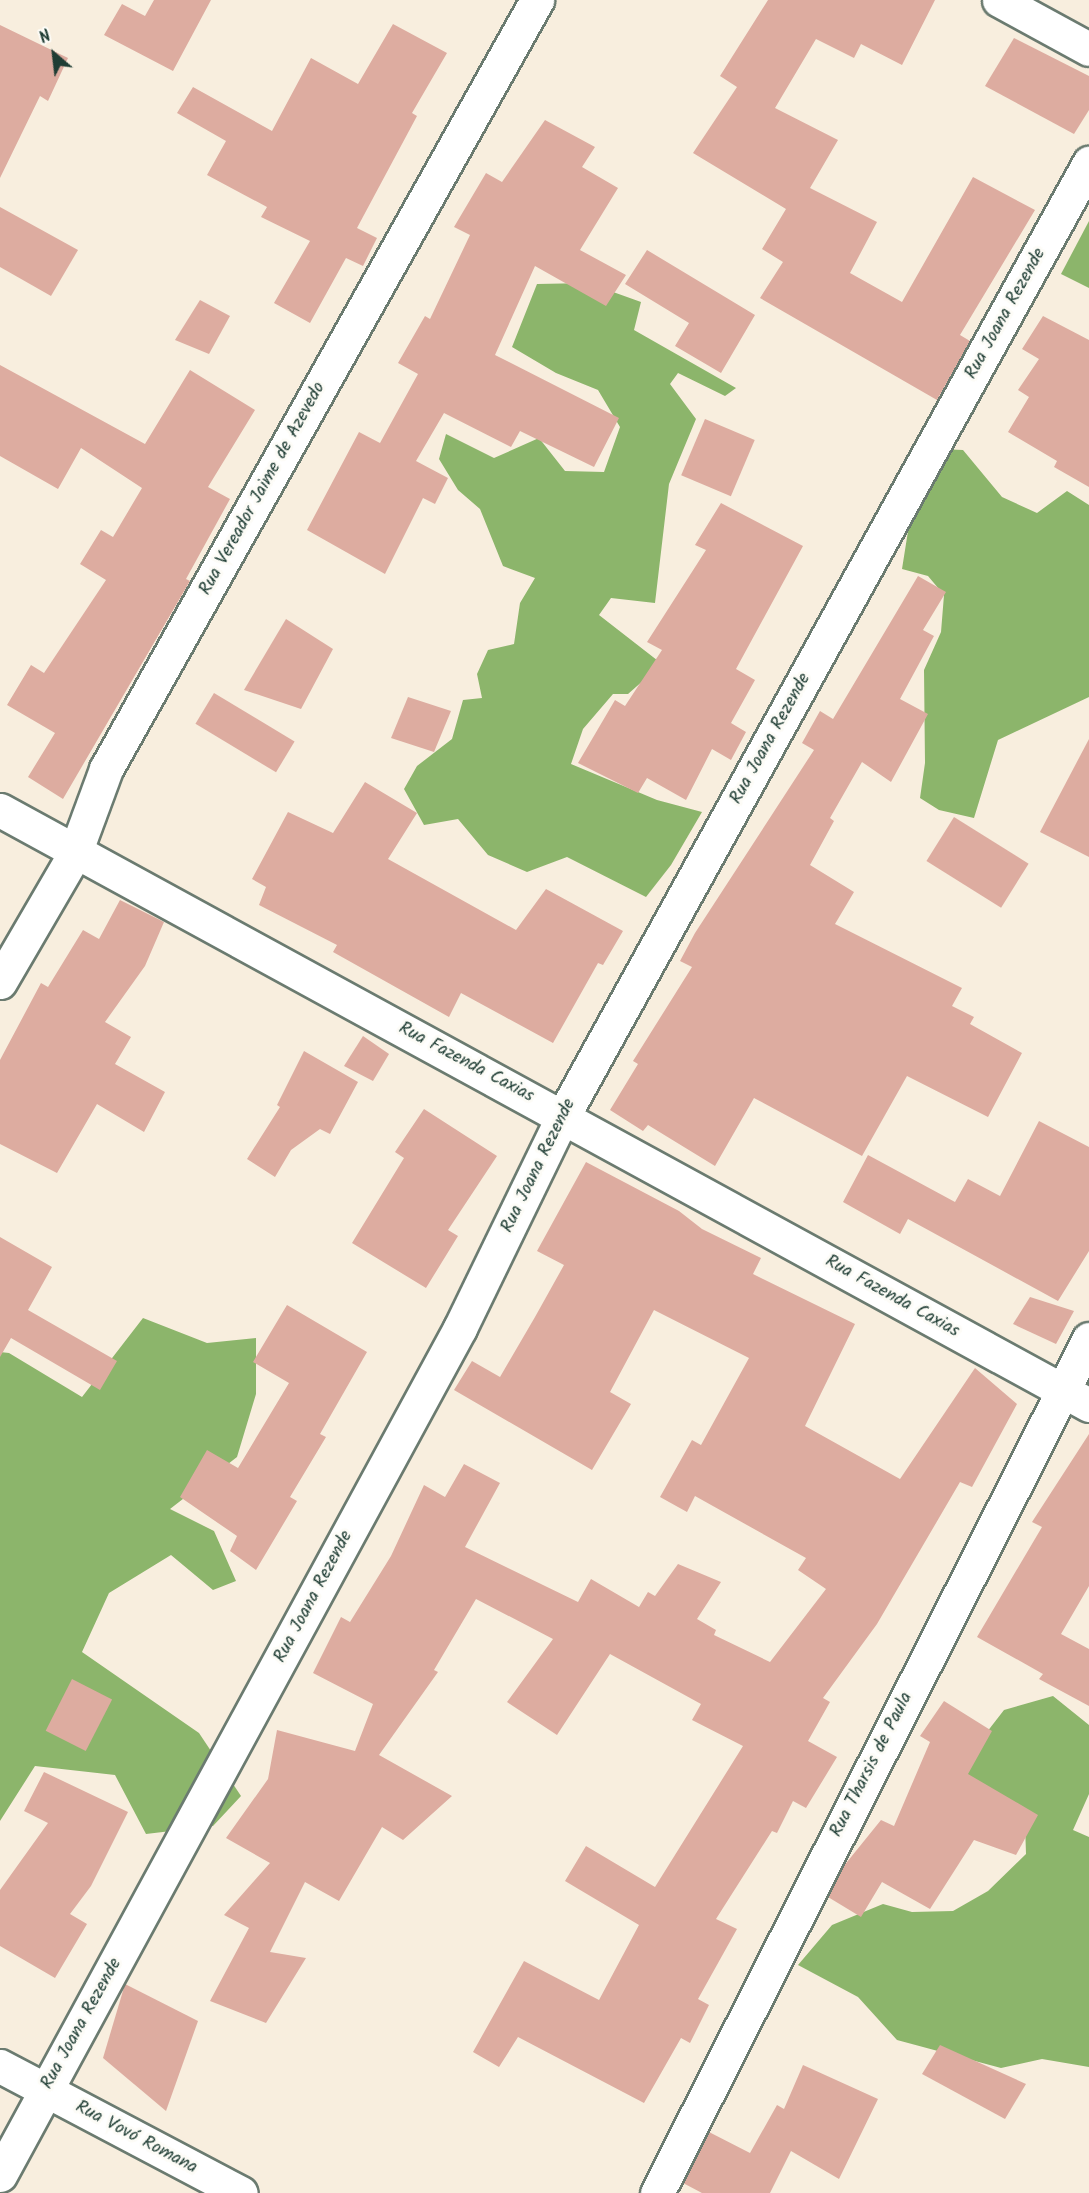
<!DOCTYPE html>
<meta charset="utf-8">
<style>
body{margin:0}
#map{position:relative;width:1089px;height:2193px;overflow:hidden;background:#f8eede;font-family:Kalam,sans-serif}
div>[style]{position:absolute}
.forest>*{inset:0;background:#8cb56b}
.building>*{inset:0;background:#ddaca0;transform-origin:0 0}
.roads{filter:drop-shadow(2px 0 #6b7b70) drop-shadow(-2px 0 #6b7b70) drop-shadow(0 2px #6b7b70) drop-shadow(0 -2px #6b7b70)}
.minor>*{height:33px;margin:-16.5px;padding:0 16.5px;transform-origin:16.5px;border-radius:16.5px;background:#fff}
span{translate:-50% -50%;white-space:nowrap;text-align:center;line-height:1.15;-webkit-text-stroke:6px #fdfcf7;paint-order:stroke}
.street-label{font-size:18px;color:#1f3d34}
.north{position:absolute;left:24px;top:24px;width:60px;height:60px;-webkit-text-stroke:4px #fdfcf7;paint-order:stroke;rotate:332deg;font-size:16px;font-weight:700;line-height:24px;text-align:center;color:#1f3d34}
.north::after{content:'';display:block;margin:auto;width:21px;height:27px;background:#1f3d34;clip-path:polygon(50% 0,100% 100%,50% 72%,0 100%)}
</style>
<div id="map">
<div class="forest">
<i style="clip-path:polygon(1089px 221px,1089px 288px,1061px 274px)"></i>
<i style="clip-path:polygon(588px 283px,641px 302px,634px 330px,736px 388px,725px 396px,678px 373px,670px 384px,696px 419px,669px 484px,655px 603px,611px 598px,599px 615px,662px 664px,628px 694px,613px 694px,583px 729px,571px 764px,657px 800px,702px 812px,671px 865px,646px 897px,567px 857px,527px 872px,488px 855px,458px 819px,424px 825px,404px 789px,417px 766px,452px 739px,463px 700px,482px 698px,477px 674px,488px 650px,514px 644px,520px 603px,535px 578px,503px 566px,480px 509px,458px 490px,439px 459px,446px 434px,494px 458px,539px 438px,565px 471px,604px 472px,620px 427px,598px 390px,556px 373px,512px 347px,537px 284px)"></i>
<i style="clip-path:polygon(939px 449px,963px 450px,1002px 497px,1037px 513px,1067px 491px,1089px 505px,1089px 697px,998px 740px,974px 818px,939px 810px,920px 798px,925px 763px,924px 670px,941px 632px,944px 595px,928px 576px,902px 569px,912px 506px)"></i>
<i style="clip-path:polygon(143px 1318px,207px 1343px,256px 1338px,256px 1394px,237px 1457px,170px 1509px,214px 1531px,236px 1581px,213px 1590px,171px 1555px,109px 1593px,82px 1652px,199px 1733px,241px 1796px,213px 1826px,146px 1834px,115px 1775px,35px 1766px,0 1821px,0 1352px,9px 1353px,82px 1397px)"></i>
<i style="clip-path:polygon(1053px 1696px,1089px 1725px,1089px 1794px,1073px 1830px,1089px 1837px,1089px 2067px,1042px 2059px,1001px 2068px,897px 2040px,858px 1997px,798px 1965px,832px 1925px,883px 1904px,912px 1912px,953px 1911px,988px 1891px,1026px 1854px,1025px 1824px,961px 1790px,966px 1759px,1004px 1710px)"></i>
</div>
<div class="building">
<i style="clip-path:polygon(154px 0,211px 0,173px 71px,104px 35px,122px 4px,145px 16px)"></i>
<i style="clip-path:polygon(768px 0,935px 0,902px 65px,861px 44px,854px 58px,816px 39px,775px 108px,838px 140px,810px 188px,877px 222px,850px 273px,902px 302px,973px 177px,1035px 210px,960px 335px,970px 341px,937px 400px,760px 298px,783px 262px,762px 249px,786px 209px,693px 153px,737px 87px,720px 76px)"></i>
<i style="clip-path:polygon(393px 24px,447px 53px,412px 113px,417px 116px,357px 228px,377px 238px,363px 266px,346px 258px,310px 323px,274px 303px,310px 241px,261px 217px,267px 207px,207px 175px,226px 141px,177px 113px,193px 87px,272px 131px,311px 58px,358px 84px)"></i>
<i style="clip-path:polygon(0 25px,68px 58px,48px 101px,40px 96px,0 178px)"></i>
<i style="clip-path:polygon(1014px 38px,1089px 76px,1089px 110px,1074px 134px,985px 86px)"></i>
<i style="clip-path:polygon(545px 120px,595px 147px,582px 167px,618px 188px,580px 250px,626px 275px,606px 306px,535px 266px,495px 355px,619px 418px,594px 467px,520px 431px,511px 447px,444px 413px,416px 461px,448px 478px,435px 504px,423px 498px,385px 574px,307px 530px,359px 432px,380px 443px,418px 374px,398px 363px,425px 316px,430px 319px,470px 235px,454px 227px,486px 173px,502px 182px)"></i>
<i style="clip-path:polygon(0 207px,78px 250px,51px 296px,0 267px)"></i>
<i style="clip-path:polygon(647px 250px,755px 315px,721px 373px,675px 346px,689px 323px,625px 284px)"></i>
<i style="clip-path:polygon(200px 300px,230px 316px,209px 354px,175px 340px)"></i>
<i style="clip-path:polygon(1043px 316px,1089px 340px,1089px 487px,1054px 467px,1057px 461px,1008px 432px,1029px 397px,1018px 390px,1039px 359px,1022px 349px)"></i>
<i style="clip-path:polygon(0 365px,145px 444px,190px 370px,255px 410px,208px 487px,230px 499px,186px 579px,190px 581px,63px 799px,28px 777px,55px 733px,7px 705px,31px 665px,44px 673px,106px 580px,80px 564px,101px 530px,113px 537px,142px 488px,81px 448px,58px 489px,0 456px)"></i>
<i style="left:705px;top:419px;width:54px;height:61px;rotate:23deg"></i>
<i style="clip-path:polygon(721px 503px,803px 546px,736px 669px,755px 680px,731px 723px,746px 732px,731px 760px,712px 749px,686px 800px,647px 778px,638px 793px,578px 763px,615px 700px,625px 706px,662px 650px,647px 642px,706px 550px,695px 545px)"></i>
<i style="clip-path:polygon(918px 576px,946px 592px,923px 630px,934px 636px,900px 699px,928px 714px,891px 782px,862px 762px,830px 818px,834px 821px,810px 865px,854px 892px,835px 924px,962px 988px,952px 1006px,974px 1017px,970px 1024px,1022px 1053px,988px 1117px,907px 1076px,862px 1156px,754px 1098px,715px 1166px,648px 1125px,643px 1131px,610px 1110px,638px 1064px,633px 1061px,692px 967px,680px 961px,695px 933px,814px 750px,802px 743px,820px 711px,833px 719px)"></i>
<i style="clip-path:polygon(286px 619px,333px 649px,301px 709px,244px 690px)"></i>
<i style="left:214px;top:693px;width:94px;height:36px;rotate:31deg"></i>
<i style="clip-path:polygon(408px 697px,451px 711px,434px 752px,391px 738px)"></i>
<i style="clip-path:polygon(1089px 739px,1089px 857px,1040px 832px)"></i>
<i style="clip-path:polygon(365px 782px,417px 813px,388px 859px,516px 930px,546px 889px,623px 931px,603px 965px,598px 963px,553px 1043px,461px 993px,449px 1017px,333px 952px,337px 945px,259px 905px,266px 887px,252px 879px,288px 812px,333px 833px)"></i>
<i style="left:954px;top:817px;width:88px;height:52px;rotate:32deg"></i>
<i style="clip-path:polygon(120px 900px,164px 922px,145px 966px,105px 1022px,131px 1037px,115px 1064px,165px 1092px,144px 1132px,97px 1104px,57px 1173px,0 1144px,0 1060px,41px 983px,48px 987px,83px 930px,99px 939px)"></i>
<i style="clip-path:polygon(363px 1036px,389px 1054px,373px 1081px,344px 1066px)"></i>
<i style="clip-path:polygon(304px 1051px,358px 1082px,330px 1134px,320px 1129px,291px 1150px,275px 1177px,247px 1159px,280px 1107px,277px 1105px)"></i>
<i style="clip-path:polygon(424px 1109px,497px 1156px,448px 1230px,458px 1236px,426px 1288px,352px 1243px,404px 1158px,395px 1152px)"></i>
<i style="clip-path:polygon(1039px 1121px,1089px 1147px,1089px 1251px,1058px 1301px,908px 1219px,900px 1234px,843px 1202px,868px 1155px,955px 1202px,968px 1179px,1000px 1196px)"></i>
<i style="clip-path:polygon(586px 1162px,679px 1211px,702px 1229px,761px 1258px,753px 1274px,855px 1324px,805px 1426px,900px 1479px,975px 1368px,1017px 1404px,972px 1487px,960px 1482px,877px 1624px,823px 1698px,830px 1702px,808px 1741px,837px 1757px,806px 1808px,793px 1801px,777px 1833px,772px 1831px,716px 1919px,737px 1929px,698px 1999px,709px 2005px,690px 2043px,681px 2038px,644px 2103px,518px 2037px,499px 2067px,473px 2052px,524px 1961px,599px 2000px,639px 1925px,565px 1881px,586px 1846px,655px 1887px,743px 1746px,692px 1720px,701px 1704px,610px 1654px,557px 1735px,507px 1702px,553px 1639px,476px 1599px,434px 1670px,438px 1672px,379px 1755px,452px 1796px,403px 1840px,382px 1827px,339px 1901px,305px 1882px,270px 1952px,306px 1958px,266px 2023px,210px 2001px,249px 1928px,224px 1915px,270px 1863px,226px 1838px,268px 1779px,277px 1730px,355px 1751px,373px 1704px,313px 1673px,341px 1617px,350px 1622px,391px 1556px,424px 1485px,445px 1497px,464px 1464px,500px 1483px,465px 1547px,578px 1602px,591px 1579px,639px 1607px,648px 1592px,655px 1596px,678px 1564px,721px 1582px,697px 1619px,716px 1630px,714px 1635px,770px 1662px,826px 1589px,798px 1570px,806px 1558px,695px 1496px,687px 1512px,660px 1497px,692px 1440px,701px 1445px,749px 1358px,654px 1310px,610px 1392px,631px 1404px,592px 1470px,454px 1390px,472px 1361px,500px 1377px,535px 1317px,564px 1265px,537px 1251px)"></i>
<i style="clip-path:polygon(0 1237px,52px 1267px,28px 1310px,117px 1361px,100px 1390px,11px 1338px,0 1357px)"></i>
<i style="clip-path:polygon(1030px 1297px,1074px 1311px,1056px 1344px,1013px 1324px)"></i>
<i style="clip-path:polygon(287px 1305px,367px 1352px,320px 1434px,326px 1437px,290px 1497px,297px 1501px,256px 1570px,230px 1551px,237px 1536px,180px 1497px,207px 1450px,238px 1468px,289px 1383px,253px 1362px)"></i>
<i style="clip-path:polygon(1089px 1434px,1089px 1586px,1061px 1634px,1089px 1649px,1089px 1706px,1039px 1679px,1043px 1674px,977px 1637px,1042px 1527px,1032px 1522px)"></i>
<i style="left:72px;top:1679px;width:45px;height:58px;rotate:27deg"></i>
<i style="clip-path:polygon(944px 1701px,992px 1731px,968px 1774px,1038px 1815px,1016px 1855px,974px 1840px,930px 1909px,882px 1882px,861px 1917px,828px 1897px,843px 1867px,881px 1820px,894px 1826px,930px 1742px,920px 1736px)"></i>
<i style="clip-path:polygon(44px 1772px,128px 1812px,91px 1886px,70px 1914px,87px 1924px,55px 1978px,0 1946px,0 1890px,48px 1823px,24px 1811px)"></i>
<i style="clip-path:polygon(125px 1984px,198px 2021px,166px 2111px,103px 2058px)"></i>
<i style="clip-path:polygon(940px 2045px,1026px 2084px,1005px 2119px,922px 2074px)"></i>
<i style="clip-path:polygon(803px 2065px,878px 2099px,839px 2179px,791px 2151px,770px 2193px,702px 2193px,683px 2183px,709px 2132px,750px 2153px,777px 2105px,784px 2109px)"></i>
</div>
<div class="roads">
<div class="minor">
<i style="left:999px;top:0;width:102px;rotate:28.6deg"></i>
<i style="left:0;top:810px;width:1241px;rotate:28.65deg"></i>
<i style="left:0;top:982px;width:149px;rotate:-59.8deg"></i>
<i style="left:75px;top:853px;width:90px;rotate:-69.7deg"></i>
<i style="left:106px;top:769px;width:882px;rotate:-60.73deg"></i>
<i style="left:0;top:2066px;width:272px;rotate:27.8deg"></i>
<i style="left:0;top:2175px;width:964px;rotate:-61.49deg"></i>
<i style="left:460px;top:1328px;width:236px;rotate:-64.1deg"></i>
<i style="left:563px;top:1116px;width:1089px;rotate:-61.1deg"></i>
<i style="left:657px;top:2193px;width:957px;rotate:-63.17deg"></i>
</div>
</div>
<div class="street-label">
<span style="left:1006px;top:314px;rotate:-61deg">Rua Joana Rezende</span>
<span style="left:263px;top:489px;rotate:-61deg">Rua Vereador Jaime de Azevedo</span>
<span style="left:771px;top:739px;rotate:-61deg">Rua Joana Rezende</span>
<span style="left:466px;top:1063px;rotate:28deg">Rua Fazenda Caxias</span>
<span style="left:539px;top:1166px;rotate:-64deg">Rua Joana Rezende</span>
<span style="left:892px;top:1297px;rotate:29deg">Rua Fazenda Caxias</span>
<span style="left:314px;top:1597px;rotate:-62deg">Rua Joana Rezende</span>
<span style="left:872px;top:1765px;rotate:-63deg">Rua Tharsis de Paula</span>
<span style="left:82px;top:2024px;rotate:-61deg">Rua Joana Rezende</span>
<span style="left:136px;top:2138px;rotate:28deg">Rua Vovó Romana</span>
</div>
<div class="north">N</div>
</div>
